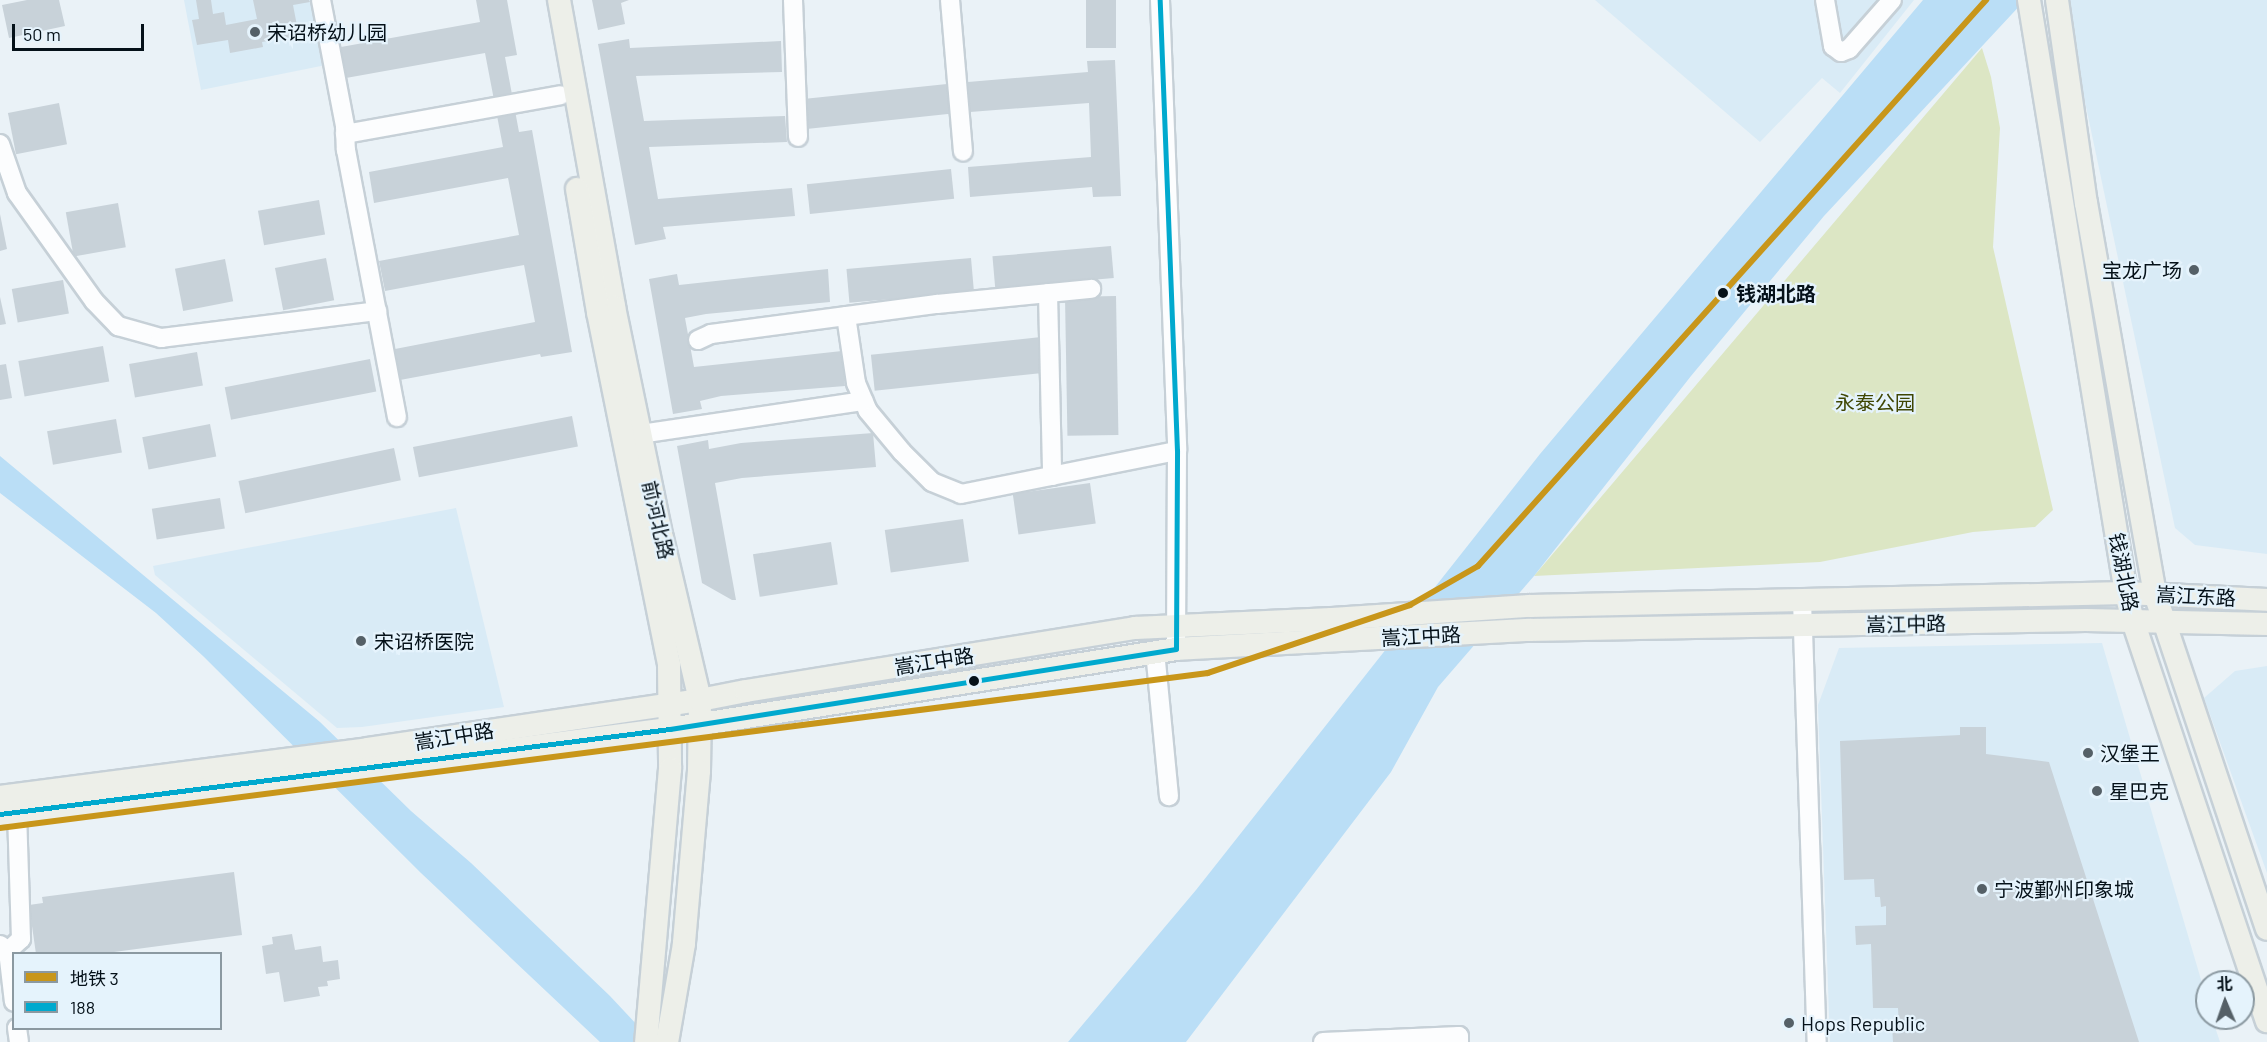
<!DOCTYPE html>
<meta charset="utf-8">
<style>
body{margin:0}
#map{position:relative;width:2267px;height:1042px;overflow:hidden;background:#eaf2f7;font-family:Barlow,"Noto Sans SC",sans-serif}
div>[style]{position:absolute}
.built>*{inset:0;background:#d9ebf6}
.green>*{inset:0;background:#dce6c4}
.water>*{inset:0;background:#badef6}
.building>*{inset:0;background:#c8d2d9;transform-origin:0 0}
.roads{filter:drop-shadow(2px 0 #c6d0d7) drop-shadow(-2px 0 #c6d0d7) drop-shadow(0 2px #c6d0d7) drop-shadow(0 -2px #c6d0d7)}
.minor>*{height:18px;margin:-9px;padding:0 9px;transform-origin:9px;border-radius:9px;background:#fcfdfe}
.major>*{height:22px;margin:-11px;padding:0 11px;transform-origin:11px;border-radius:11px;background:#edefe9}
.bus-1>*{height:4.5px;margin:-2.25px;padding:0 2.25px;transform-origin:2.25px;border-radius:2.25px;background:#00a9ce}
.metro-1>*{height:6px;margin:-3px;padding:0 3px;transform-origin:3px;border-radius:3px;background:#c8961a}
.dots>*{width:16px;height:16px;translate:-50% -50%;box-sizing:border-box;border:3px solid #e5f3fc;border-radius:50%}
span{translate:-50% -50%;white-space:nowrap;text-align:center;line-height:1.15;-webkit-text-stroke:4.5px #e5f3fc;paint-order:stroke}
.poi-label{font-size:20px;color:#051119}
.left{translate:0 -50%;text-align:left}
.right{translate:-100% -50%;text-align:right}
.stop-label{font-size:20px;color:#051119;font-weight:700}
.park-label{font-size:20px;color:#3f4603}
.street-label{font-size:20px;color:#051119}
.legend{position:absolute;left:12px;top:952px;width:210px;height:78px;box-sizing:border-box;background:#e5f3fc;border:2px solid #8b99a1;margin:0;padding:8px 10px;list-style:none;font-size:18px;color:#051119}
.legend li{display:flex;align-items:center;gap:12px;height:30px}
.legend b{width:30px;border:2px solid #8b99a1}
.north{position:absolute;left:2195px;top:970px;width:60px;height:60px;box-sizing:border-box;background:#e5f3fc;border:2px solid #8b99a1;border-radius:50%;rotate:358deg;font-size:16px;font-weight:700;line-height:24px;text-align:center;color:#051119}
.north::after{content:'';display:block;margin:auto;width:21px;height:27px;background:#556067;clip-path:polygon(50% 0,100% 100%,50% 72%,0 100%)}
.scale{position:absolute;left:12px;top:24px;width:132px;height:27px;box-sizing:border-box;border:3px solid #051119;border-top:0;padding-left:8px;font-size:18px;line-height:21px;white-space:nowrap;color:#051119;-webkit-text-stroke:4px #e5f3fc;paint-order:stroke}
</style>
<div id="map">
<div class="built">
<i style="clip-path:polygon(184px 0,313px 0,326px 65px,201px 90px)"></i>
<i style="clip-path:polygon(1595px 0,1914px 0,1840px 93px,1822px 78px,1760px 142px)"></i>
<i style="clip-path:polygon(2070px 0,2267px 0,2267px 554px,2195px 545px,2175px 528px,2066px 12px)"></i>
<i style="clip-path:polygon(456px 508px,504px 707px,362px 727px,337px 728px,155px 575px,153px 566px)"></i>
<i style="clip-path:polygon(2102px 643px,2207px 1000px,2207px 1018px,2212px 1018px,2220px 1042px,1830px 1042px,1818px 705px,1839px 648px)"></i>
<i style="clip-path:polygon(2267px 666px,2267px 873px,2204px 698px,2235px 671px)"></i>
</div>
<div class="green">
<i style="clip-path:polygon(1982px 48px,1991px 77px,2000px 128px,1993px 247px,2053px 510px,2035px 527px,1973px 532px,1820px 562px,1534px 576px)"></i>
</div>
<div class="water">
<i style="clip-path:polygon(1923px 0,2025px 0,1824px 216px,1691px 376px,1534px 576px,1438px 687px,1391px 772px,1186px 1042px,1068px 1042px,1196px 890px,1540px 454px)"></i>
<i style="clip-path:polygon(0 456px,320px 722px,411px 811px,471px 863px,610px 996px,653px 1042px,600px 1042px,421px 873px,203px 656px,156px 613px,0 493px)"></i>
</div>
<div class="building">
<i style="clip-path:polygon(27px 0,59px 0,65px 26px,9px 38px,2px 5px)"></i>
<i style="clip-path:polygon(196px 0,211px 0,213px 14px,224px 12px,226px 25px,257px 19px,253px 0,309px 0,310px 2px,293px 5px,299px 36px,262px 42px,263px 47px,230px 53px,228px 40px,197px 45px,192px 20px,199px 19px)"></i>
<i style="clip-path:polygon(476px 0,507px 0,517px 55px,505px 57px,519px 132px,532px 130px,572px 352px,541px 357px,540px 354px,400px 380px,395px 349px,535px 322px,524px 265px,385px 291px,379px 261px,519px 235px,508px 178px,374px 203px,369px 172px,503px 147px,485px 53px,346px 78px,341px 47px,480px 22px)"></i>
<i style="clip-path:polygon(592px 0,629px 0,621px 3px,625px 24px,598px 30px)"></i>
<i style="left:1086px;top:0;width:30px;height:48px"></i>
<i style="clip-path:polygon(629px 39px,630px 48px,781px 41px,782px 72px,636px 76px,644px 121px,785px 116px,787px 142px,649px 147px,658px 199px,792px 188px,795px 216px,663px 227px,666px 239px,635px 245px,598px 44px)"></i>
<i style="clip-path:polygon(1115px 60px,1121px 196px,1093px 197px,1092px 187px,970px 197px,968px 167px,1091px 157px,1089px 103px,970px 112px,968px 82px,1088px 72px,1087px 61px)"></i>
<i style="left:947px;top:84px;width:30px;height:142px;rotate:84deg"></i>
<i style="left:59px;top:103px;width:42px;height:52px;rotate:79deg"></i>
<i style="left:951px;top:169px;width:30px;height:145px;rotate:84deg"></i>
<i style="left:319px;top:200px;width:35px;height:62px;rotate:80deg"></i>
<i style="left:118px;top:203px;width:45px;height:53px;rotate:80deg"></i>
<i style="clip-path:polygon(0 214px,7px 249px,0 251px)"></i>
<i style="left:1111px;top:246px;width:32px;height:119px;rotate:85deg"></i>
<i style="left:326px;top:258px;width:43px;height:52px;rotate:79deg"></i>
<i style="left:971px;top:258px;width:34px;height:125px;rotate:85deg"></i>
<i style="left:225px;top:259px;width:43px;height:51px;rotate:79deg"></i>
<i style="clip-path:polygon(828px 269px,830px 302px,706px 314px,685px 318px,694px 367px,842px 351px,845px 386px,721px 396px,700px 401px,702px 409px,673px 414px,649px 279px,677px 274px,679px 285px)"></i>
<i style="left:63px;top:280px;width:34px;height:52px;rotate:80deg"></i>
<i style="left:1116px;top:296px;width:139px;height:51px;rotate:89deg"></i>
<i style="clip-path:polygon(0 297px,6px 324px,0 325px)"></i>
<i style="left:1041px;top:337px;width:36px;height:171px;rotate:84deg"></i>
<i style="left:103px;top:346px;width:36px;height:86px;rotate:80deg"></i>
<i style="left:197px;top:352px;width:34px;height:69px;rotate:80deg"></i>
<i style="left:370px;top:359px;width:33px;height:148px;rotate:79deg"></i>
<i style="clip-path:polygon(6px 364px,12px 398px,0 400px,0 365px)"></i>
<i style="left:572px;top:416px;width:31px;height:162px;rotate:79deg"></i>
<i style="left:116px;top:419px;width:34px;height:70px;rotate:80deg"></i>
<i style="left:210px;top:424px;width:33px;height:69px;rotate:79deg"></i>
<i style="clip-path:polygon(873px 433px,876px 467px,742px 478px,715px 483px,736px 600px,732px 600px,702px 583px,677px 446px,708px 440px,709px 449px,741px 443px)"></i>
<i style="left:394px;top:448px;width:33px;height:159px;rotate:78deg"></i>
<i style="left:1090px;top:483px;width:41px;height:78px;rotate:82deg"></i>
<i style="left:220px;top:498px;width:31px;height:69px;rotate:81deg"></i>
<i style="left:963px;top:519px;width:43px;height:79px;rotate:82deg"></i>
<i style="left:831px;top:542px;width:43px;height:79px;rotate:81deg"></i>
<i style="clip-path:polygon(1960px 727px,1986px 727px,1986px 754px,2049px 762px,2139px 1042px,1893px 1042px,1892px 1026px,1899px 1026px,1898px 1008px,1873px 1008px,1871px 944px,1856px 945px,1855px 926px,1886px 925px,1886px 906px,1881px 907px,1880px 897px,1875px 897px,1874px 879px,1844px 880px,1840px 741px,1960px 735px)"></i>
<i style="clip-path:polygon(234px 872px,242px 935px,99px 954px,36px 954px,29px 905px,43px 903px,42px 897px)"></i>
<i style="clip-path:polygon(292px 934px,295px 950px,321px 946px,323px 962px,338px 960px,340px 979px,327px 981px,328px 986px,318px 987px,320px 996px,284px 1002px,279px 972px,266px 974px,262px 946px,273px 944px,272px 937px)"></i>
</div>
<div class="roads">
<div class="minor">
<i style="left:321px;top:0;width:128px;rotate:79.2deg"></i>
<i style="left:345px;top:126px;width:24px;rotate:88deg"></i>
<i style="left:346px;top:150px;width:272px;rotate:79.2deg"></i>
<i style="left:793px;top:0;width:137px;rotate:87.9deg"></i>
<i style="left:950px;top:0;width:152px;rotate:85.1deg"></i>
<i style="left:1160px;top:0;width:451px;rotate:87.8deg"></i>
<i style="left:1177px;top:451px;width:189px;rotate:90.3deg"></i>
<i style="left:1825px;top:0;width:47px;rotate:80.1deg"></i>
<i style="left:1833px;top:46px;width:10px;rotate:37deg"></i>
<i style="left:1841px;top:52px;width:9px;rotate:-21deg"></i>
<i style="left:1849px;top:49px;width:65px;rotate:-48.7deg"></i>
<i style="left:345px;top:134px;width:219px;rotate:-10.2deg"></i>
<i style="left:0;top:144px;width:52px;rotate:70.9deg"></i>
<i style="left:17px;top:193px;width:133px;rotate:54.5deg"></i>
<i style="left:94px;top:301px;width:35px;rotate:46deg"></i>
<i style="left:118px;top:326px;width:45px;rotate:15.6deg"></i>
<i style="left:161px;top:338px;width:218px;rotate:-7.1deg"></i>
<i style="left:1048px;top:293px;width:183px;rotate:88.7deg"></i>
<i style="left:846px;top:316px;width:68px;rotate:81.5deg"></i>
<i style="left:856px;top:383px;width:30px;rotate:67deg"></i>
<i style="left:868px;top:411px;width:53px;rotate:50.3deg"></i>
<i style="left:902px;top:452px;width:42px;rotate:45deg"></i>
<i style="left:932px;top:482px;width:31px;rotate:22deg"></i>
<i style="left:961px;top:494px;width:220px;rotate:-11.3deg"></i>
<i style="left:698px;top:340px;width:14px;rotate:-25deg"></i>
<i style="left:711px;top:334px;width:228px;rotate:-7.6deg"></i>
<i style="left:937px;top:304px;width:155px;rotate:-5.6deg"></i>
<i style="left:640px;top:434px;width:226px;rotate:-8.4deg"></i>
<i style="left:1802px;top:600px;width:442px;rotate:88.1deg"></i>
<i style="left:1155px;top:651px;width:146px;rotate:84.5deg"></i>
<i style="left:0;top:945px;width:10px;rotate:37deg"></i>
<i style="left:8px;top:951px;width:51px;rotate:83.3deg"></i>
<i style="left:8px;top:951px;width:18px;rotate:-43deg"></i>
<i style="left:21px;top:939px;width:127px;rotate:-91.8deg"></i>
<i style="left:17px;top:1028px;width:14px;rotate:82deg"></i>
<i style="left:1323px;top:1042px;width:136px;rotate:-2.5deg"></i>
<i style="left:1459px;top:1036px;width:6px;rotate:90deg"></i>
</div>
<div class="major">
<i style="left:559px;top:0;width:312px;rotate:79.8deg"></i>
<i style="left:614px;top:307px;width:236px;rotate:78.3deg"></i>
<i style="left:662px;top:538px;width:166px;rotate:76.8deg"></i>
<i style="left:700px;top:700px;width:71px;rotate:90.8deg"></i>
<i style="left:699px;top:771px;width:174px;rotate:95deg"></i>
<i style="left:684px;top:944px;width:99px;rotate:99.8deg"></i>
<i style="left:2029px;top:0;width:601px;rotate:80.71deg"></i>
<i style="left:2126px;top:593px;width:29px;rotate:76deg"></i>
<i style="left:2133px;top:621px;width:422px;rotate:71.5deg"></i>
<i style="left:2057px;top:0;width:205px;rotate:81.9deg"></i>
<i style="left:2086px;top:203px;width:397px;rotate:80deg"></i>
<i style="left:2155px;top:594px;width:353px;rotate:71.5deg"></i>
<i style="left:577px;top:189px;width:125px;rotate:80.3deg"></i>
<i style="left:598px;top:312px;width:360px;rotate:78.6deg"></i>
<i style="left:669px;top:665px;width:104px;rotate:89.4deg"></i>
<i style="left:670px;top:769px;width:274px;rotate:95deg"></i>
<i style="left:0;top:797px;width:371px;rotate:-7.4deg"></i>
<i style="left:368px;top:749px;width:336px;rotate:-8.4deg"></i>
<i style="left:700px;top:700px;width:47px;rotate:-11.1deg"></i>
<i style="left:746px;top:691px;width:394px;rotate:-9.2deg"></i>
<i style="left:1135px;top:628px;width:197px;rotate:-2.6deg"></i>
<i style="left:1332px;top:619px;width:198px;rotate:-3.8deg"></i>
<i style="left:1530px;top:606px;width:596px;rotate:-1.25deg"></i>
<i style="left:2126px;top:593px;width:141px;rotate:2.8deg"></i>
<i style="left:0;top:814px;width:245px;rotate:-6.8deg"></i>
<i style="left:243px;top:785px;width:431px;rotate:-7.5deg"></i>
<i style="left:670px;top:729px;width:512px;rotate:-8.98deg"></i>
<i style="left:1176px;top:649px;width:353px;rotate:-3.1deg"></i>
<i style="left:1528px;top:630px;width:558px;rotate:-1.03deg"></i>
<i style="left:2086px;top:620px;width:181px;rotate:1.3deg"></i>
</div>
</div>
<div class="bus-1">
<i style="left:0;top:814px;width:675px;rotate:-7.23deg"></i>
<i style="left:670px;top:729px;width:512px;rotate:-8.98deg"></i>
<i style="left:1176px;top:649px;width:198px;rotate:-89.7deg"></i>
<i style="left:1177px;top:451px;width:451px;rotate:-92.2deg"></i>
</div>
<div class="metro-1">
<i style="left:0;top:828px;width:1218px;rotate:-7.31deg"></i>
<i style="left:1208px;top:673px;width:213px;rotate:-18.6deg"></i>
<i style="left:1410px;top:605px;width:78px;rotate:-29.8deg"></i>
<i style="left:1478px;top:566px;width:761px;rotate:-48.09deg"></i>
</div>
<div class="dots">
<i style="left:255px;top:32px;background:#556067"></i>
<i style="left:2194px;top:270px;background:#556067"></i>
<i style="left:1723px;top:293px;background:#051119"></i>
<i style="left:361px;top:641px;background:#556067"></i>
<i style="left:974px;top:681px;background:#051119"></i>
<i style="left:2088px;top:753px;background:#556067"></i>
<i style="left:2097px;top:791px;background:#556067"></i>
<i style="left:1982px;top:889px;background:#556067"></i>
<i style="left:1789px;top:1023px;background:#556067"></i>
</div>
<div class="poi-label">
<span class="left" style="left:267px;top:32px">宋诏桥幼儿园</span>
<span class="right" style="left:2182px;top:270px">宝龙广场</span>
<span class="left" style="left:374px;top:641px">宋诏桥医院</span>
<span class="left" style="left:2100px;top:753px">汉堡王</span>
<span class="left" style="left:2109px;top:791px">星巴克</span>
<span class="left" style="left:1994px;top:889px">宁波鄞州印象城</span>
<span class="left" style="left:1801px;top:1023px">Hops Republic</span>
</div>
<div class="stop-label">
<span class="left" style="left:1736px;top:293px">钱湖北路</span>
</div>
<div class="park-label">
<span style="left:1875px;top:402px">永泰公园</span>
</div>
<div class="street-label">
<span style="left:658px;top:520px;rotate:77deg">前河北路</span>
<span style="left:2124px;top:572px;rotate:79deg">钱湖北路</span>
<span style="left:2196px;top:596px;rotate:3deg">嵩江东路</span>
<span style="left:1906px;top:624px;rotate:-1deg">嵩江中路</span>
<span style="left:1421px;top:636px;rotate:-3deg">嵩江中路</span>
<span style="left:934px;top:661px;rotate:-9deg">嵩江中路</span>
<span style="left:454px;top:736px;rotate:-9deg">嵩江中路</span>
</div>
<ul class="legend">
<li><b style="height:8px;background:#c8961a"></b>地铁 3</li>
<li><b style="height:8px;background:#00a9ce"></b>188</li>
</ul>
<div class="north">北</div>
<div class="scale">50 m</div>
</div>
